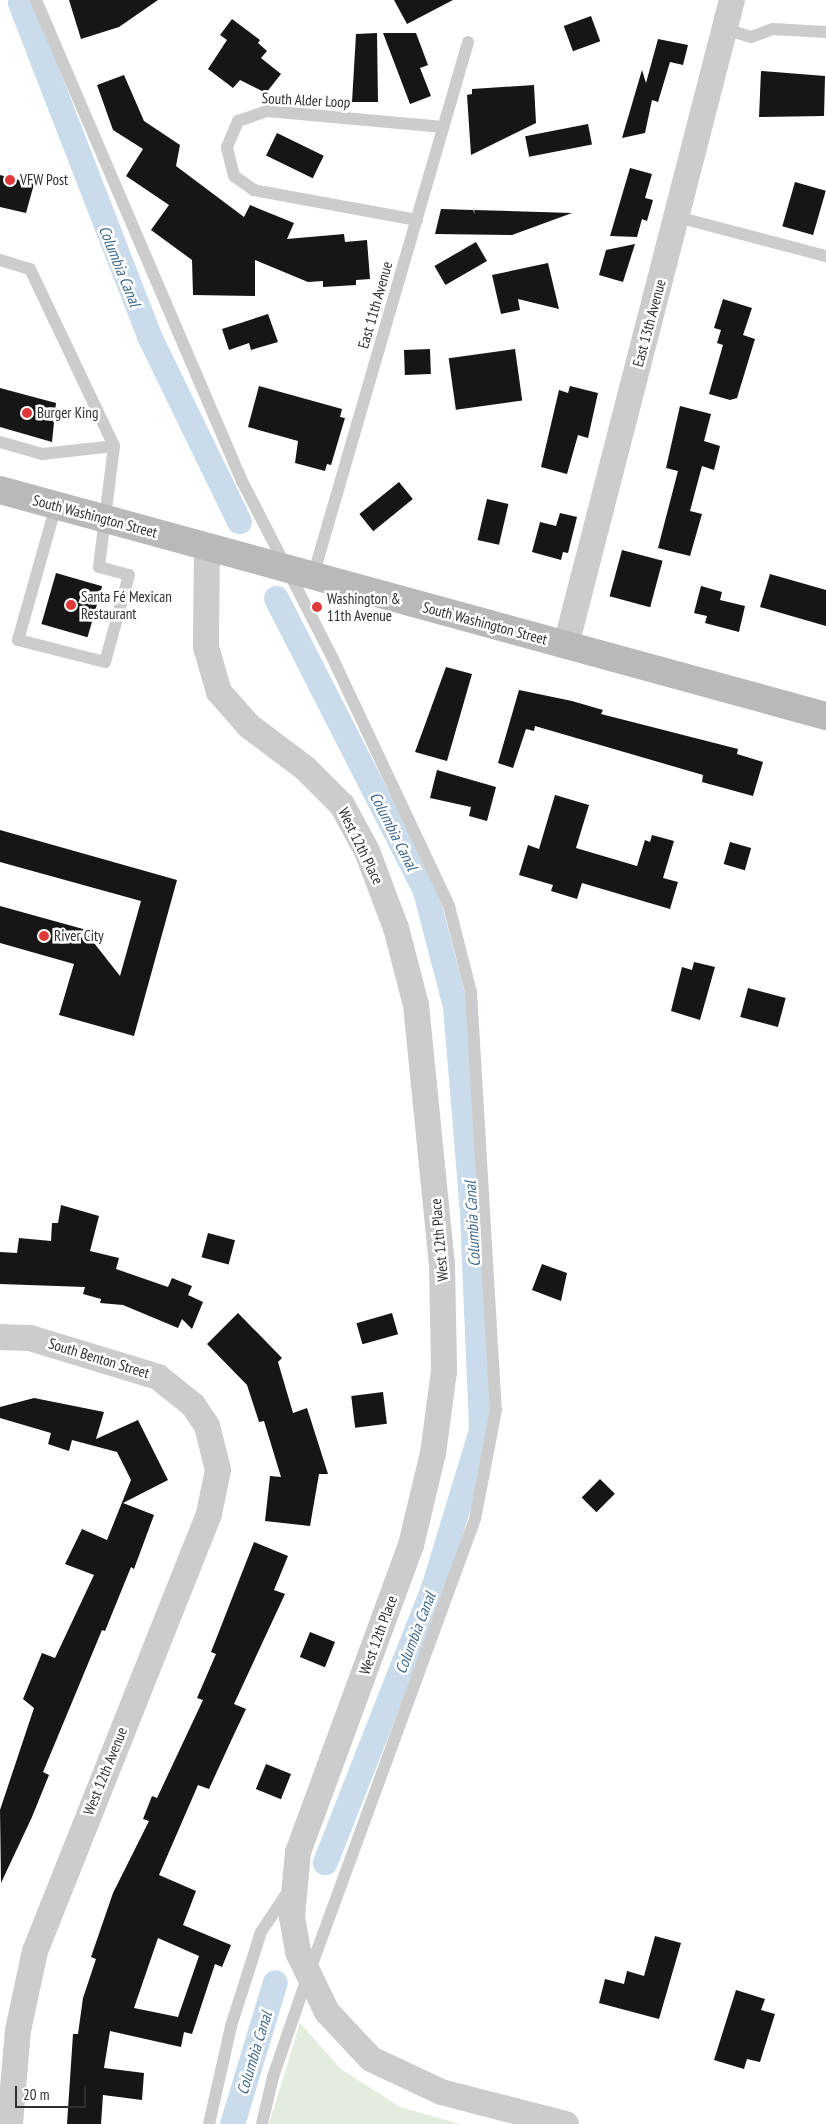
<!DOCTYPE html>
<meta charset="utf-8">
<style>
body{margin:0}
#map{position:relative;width:826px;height:2124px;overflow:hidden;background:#fff;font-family:"PT Sans Narrow",sans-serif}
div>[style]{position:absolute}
.green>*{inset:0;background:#e4ecdd}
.canal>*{height:25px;margin:-12.5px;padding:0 12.5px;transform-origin:12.5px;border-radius:12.5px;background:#cadceb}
.building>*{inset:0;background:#161616;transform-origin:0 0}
.lane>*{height:12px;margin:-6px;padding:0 6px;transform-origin:6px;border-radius:6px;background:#ccc}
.street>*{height:26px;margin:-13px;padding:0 13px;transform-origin:13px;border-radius:13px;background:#ccc}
.secondary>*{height:28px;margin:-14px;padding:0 14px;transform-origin:14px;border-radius:14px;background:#b9b9b9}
.dots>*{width:14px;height:14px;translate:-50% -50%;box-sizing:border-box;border:2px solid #fff;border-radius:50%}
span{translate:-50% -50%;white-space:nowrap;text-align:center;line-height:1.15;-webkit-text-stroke:5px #fff;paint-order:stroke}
.street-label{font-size:15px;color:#2f2f2f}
.poi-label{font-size:15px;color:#2f2f2f}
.left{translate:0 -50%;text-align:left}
.water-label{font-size:16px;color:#406a8e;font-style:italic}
.scale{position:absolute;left:15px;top:2086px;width:71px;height:22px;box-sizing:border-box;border:2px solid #2f2f2f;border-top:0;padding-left:6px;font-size:15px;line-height:18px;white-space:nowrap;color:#2f2f2f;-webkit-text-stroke:4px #fff;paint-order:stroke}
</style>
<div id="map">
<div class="green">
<i style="clip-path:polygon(300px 2023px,341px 2069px,400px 2107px,460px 2124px,269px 2124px)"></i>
</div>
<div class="canal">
<i style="left:20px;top:3px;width:357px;rotate:68.8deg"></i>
<i style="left:149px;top:336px;width:206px;rotate:64.1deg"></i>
<i style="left:276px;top:598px;width:329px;rotate:63deg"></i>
<i style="left:425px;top:891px;width:119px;rotate:75.4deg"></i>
<i style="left:455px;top:1006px;width:209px;rotate:85.3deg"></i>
<i style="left:472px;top:1214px;width:216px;rotate:87.6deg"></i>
<i style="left:481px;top:1430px;width:162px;rotate:106.9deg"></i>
<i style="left:434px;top:1585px;width:298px;rotate:111.5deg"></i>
<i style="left:232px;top:2124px;width:148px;rotate:-73.2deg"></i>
</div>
<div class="building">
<i style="clip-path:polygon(69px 0,158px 0,119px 27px,81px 39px)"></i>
<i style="clip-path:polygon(394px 0,453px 0,407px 24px)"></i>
<i style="left:591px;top:16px;width:27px;height:29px;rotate:70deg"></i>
<i style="clip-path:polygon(232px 19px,260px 40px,258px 43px,267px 51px,261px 58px,281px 74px,266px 93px,240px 80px,233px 88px,208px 69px,227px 40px,220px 35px)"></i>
<i style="clip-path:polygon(377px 33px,378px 102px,352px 102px,356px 34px)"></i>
<i style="clip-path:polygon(383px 33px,416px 33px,428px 65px,420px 68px,431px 96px,410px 104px)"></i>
<i style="clip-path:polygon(658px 39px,688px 45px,683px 65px,670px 62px,658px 102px,652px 100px,645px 133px,622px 138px,642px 70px,646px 83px)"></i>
<i style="clip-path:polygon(761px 71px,825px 76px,824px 116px,759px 117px)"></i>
<i style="clip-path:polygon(124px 75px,144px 121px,180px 145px,176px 166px,244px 217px,250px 205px,294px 223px,287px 239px,344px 234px,345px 242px,367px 240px,370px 279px,356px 280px,356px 285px,323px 287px,323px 281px,308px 282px,255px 260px,255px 296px,193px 295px,192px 260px,151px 230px,169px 205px,126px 176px,143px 149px,113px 130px,97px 85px)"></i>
<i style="clip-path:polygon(534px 85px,536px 123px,471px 155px,467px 95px,472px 94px,472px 89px)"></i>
<i style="left:588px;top:124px;width:21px;height:64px;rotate:79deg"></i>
<i style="left:277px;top:133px;width:52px;height:25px;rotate:26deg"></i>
<i style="clip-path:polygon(630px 168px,652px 174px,645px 198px,653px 200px,647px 221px,642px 219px,637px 237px,610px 236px)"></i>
<i style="clip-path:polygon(0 175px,34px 184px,26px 213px,0 207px)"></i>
<i style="left:795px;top:182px;width:32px;height:46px;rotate:16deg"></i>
<i style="clip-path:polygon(441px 209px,473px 210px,475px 214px,474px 210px,572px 213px,512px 235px,435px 234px)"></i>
<i style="left:476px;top:242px;width:22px;height:48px;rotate:60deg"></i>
<i style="clip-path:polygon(635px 244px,623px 282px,599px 275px,606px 250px)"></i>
<i style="clip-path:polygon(548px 263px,559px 309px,518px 299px,520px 310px,501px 314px,492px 275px)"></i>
<i style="clip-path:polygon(723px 299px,752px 308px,743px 335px,755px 339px,737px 398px,730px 400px,709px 394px,723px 345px,717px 343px,721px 330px,714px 328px)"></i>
<i style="clip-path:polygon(268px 314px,278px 342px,251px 350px,249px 343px,229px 350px,222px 329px)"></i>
<i style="left:430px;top:349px;width:25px;height:26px;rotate:88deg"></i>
<i style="left:515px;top:349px;width:52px;height:67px;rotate:82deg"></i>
<i style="clip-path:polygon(259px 386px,342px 409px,340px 417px,345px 418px,331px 465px,327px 464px,325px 471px,295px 463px,298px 441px,248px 427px)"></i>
<i style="clip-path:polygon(570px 386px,598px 393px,588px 438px,578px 435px,567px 474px,541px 467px,559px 390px,568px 393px)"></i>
<i style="clip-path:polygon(0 388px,56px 403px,52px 442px,0 427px)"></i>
<i style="clip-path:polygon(680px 406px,711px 414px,704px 441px,720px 446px,714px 470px,702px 466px,690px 511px,702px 514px,690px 556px,658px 548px,678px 471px,666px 468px)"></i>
<i style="left:399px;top:482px;width:22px;height:51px;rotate:51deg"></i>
<i style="left:487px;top:499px;width:22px;height:42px;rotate:13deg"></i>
<i style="clip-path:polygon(560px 513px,577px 517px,568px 553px,563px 552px,561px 560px,532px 552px,540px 522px,556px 526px)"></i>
<i style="left:622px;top:550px;width:42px;height:48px;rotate:15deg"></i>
<i style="left:56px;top:573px;width:48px;height:53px;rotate:16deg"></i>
<i style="clip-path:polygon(770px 574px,826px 590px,826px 626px,760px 607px)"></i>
<i style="clip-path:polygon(701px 586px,722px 592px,720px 600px,745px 606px,739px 632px,705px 623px,707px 616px,694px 613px)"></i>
<i style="clip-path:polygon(446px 667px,472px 674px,447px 761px,415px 752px)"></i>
<i style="clip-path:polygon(519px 690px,572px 701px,603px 710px,601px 714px,738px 749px,737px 754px,763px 762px,753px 796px,702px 782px,703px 775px,535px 726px,534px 731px,526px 729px,513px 768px,498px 763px)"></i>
<i style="clip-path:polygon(437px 770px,496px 787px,487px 821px,469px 816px,471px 807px,430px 798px)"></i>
<i style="clip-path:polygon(555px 795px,589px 805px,576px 848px,637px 866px,645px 840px,650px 842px,652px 835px,674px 841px,663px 878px,678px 882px,670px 909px,582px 883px,577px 899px,551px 891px,553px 885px,519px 875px,528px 845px,539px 849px)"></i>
<i style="clip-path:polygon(0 830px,177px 880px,134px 1036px,59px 1015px,74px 964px,0 943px,0 906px,83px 929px,120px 976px,141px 901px,0 862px)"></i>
<i style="left:730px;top:842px;width:22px;height:23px;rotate:16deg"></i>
<i style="clip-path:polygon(694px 962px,715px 967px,700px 1020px,671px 1011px,682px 967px,692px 970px)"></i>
<i style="left:748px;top:988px;width:39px;height:30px;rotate:15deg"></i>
<i style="clip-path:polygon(61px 1205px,99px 1216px,90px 1251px,119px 1258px,116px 1269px,168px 1287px,172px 1278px,192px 1286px,188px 1295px,203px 1302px,192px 1329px,182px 1319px,178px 1328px,123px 1305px,100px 1303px,101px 1299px,83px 1294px,85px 1287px,0 1284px,0 1252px,17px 1253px,19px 1238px,51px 1241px,52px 1223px,58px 1223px)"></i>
<i style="left:208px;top:1233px;width:28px;height:25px;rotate:15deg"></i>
<i style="clip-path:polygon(542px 1264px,567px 1273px,561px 1301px,532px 1290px)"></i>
<i style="clip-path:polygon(238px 1313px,282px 1358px,278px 1362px,293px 1413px,307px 1408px,328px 1474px,319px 1474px,310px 1526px,265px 1521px,270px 1476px,281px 1477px,264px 1421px,259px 1422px,247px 1385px,207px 1344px)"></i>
<i style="left:392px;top:1313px;width:22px;height:37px;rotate:74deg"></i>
<i style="left:383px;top:1392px;width:32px;height:32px;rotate:83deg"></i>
<i style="clip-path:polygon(34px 1398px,104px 1412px,96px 1439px,138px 1420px,168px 1480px,123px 1503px,154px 1515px,134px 1569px,131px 1567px,105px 1631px,102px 1630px,43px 1772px,49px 1775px,32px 1817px,1px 1883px,0 1810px,34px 1708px,23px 1699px,42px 1653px,55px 1658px,94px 1575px,65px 1564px,82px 1529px,107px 1540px,131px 1480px,117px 1452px,72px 1440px,69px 1451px,48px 1444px,51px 1433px,0 1418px,0 1407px)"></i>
<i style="left:600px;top:1479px;width:21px;height:26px;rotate:45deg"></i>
<i style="clip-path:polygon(evenodd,254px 1542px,288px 1556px,274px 1590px,285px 1594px,234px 1704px,246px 1709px,230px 1743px,209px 1789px,198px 1785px,159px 1875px,196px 1891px,183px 1925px,231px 1945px,222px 1967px,215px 1964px,192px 2034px,184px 2032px,181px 2047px,110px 2031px,104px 2068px,144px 2073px,142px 2100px,103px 2095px,101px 2124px,67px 2124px,73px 2034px,78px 2034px,83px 1998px,96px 1959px,91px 1957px,113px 1893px,149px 1821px,143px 1819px,152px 1796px,157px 1798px,203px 1700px,197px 1698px,216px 1654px,211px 1652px,254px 1542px,158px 1938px,199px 1956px,178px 2017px,134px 2008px,158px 1938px)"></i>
<i style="left:310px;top:1632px;width:27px;height:27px;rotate:22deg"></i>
<i style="left:266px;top:1764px;width:27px;height:27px;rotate:22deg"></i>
<i style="clip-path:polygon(655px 1936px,681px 1943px,659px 2019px,599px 2003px,605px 1979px,624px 1984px,627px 1971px,644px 1976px)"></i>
<i style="clip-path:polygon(736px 1990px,765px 1999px,761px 2010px,775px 2014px,760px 2062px,747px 2059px,744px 2069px,714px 2060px)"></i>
</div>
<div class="lane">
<i style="left:36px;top:0;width:523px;rotate:66.82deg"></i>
<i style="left:242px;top:481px;width:200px;rotate:62.9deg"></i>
<i style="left:333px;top:659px;width:273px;rotate:64.8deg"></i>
<i style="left:449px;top:906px;width:89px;rotate:75.7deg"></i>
<i style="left:471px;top:992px;width:419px;rotate:86.6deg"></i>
<i style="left:496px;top:1410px;width:111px;rotate:100.9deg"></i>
<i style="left:475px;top:1519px;width:489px;rotate:110.1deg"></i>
<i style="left:307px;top:1978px;width:105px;rotate:109deg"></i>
<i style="left:273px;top:2077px;width:48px;rotate:103.2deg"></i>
<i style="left:725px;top:29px;width:27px;rotate:17deg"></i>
<i style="left:751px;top:37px;width:23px;rotate:-20deg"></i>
<i style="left:773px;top:29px;width:53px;rotate:3.2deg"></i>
<i style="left:677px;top:217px;width:154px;rotate:14.7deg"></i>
<i style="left:417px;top:220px;width:166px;rotate:-169.6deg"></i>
<i style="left:254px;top:190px;width:24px;rotate:-145deg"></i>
<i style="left:234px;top:176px;width:30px;rotate:-104deg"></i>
<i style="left:227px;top:147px;width:28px;rotate:-67deg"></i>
<i style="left:238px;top:121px;width:31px;rotate:-19deg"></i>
<i style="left:267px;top:111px;width:177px;rotate:5.2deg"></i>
<i style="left:0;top:260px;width:31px;rotate:17deg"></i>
<i style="left:30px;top:269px;width:196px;rotate:64.6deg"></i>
<i style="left:114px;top:446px;width:122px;rotate:97.1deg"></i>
<i style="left:99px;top:567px;width:31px;rotate:15deg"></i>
<i style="left:129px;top:575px;width:90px;rotate:105.4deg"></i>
<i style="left:105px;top:662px;width:90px;rotate:-165.8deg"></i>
<i style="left:18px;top:640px;width:139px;rotate:-74.2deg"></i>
<i style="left:0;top:442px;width:44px;rotate:15.9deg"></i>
<i style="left:42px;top:454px;width:72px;rotate:-6.3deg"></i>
<i style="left:313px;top:576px;width:556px;rotate:-73.81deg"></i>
<i style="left:209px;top:2124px;width:100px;rotate:-77.3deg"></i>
<i style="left:231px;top:2026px;width:99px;rotate:-72.3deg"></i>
<i style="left:261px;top:1932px;width:50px;rotate:-56.3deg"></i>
</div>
<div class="street">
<i style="left:207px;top:547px;width:100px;rotate:90.6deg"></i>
<i style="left:206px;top:647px;width:47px;rotate:73.9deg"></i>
<i style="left:219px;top:692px;width:45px;rotate:48.6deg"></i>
<i style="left:249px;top:726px;width:71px;rotate:37deg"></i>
<i style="left:306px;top:769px;width:51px;rotate:45deg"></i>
<i style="left:342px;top:805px;width:52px;rotate:61.5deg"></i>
<i style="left:367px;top:851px;width:82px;rotate:69.4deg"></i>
<i style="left:396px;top:928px;width:80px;rotate:75.4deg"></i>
<i style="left:416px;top:1005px;width:260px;rotate:84.3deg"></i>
<i style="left:442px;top:1264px;width:107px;rotate:88.9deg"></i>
<i style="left:444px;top:1371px;width:83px;rotate:97.6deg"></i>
<i style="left:433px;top:1453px;width:95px;rotate:103.4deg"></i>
<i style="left:411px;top:1545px;width:327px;rotate:110.2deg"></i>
<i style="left:298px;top:1852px;width:65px;rotate:95.3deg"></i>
<i style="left:292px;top:1917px;width:36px;rotate:80deg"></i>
<i style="left:298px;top:1952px;width:67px;rotate:64.2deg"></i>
<i style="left:327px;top:2012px;width:64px;rotate:46.9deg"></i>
<i style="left:371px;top:2059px;width:77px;rotate:25.2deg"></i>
<i style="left:441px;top:2092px;width:129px;rotate:14.4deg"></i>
<i style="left:566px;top:645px;width:666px;rotate:-75.57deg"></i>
<i style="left:0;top:1337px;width:30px;rotate:2deg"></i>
<i style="left:30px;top:1338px;width:134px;rotate:16.9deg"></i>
<i style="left:158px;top:1377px;width:45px;rotate:38.7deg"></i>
<i style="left:193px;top:1405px;width:25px;rotate:56deg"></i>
<i style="left:207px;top:1426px;width:45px;rotate:76deg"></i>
<i style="left:218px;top:1470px;width:45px;rotate:101.6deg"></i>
<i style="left:209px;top:1514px;width:470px;rotate:111.7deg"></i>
<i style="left:35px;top:1951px;width:81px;rotate:102.1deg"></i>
<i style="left:18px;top:2030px;width:94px;rotate:94.9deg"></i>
</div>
<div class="secondary">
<i style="left:0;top:490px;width:856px;rotate:15.3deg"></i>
</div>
<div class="dots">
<i style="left:10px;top:180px;background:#df3839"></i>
<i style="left:27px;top:413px;background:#df3839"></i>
<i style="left:71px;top:605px;background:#df3839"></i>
<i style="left:317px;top:607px;background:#df3839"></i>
<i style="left:44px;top:936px;background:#df3839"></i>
</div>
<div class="street-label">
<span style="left:306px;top:100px;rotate:3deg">South Alder Loop</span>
<span style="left:375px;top:305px;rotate:-74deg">East 11th Avenue</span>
<span style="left:649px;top:323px;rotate:-75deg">East 13th Avenue</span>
<span style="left:95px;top:516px;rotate:15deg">South Washington Street</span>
<span style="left:485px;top:623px;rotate:15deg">South Washington Street</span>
<span style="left:361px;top:846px;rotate:64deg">West 12th Place</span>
<span style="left:439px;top:1240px;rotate:-95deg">West 12th Place</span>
<span style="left:99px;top:1358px;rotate:17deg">South Benton Street</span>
<span style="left:378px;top:1635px;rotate:-70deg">West 12th Place</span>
<span style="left:105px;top:1771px;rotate:-68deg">West 12th Avenue</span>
</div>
<div class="poi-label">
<span class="left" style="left:20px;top:180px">VFW Post</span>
<span class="left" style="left:37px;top:413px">Burger King</span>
<span class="left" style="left:81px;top:605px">Santa Fé Mexican<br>Restaurant</span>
<span class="left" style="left:327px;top:607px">Washington &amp;<br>11th Avenue</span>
<span class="left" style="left:54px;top:936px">River City</span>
</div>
<div class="water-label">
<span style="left:120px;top:266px;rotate:68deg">Columbia Canal</span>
<span style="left:394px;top:831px;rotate:63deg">Columbia Canal</span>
<span style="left:472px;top:1224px;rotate:-93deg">Columbia Canal</span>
<span style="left:415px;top:1633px;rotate:-69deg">Columbia Canal</span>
<span style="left:254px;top:2053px;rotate:-73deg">Columbia Canal</span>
</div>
<div class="scale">20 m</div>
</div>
